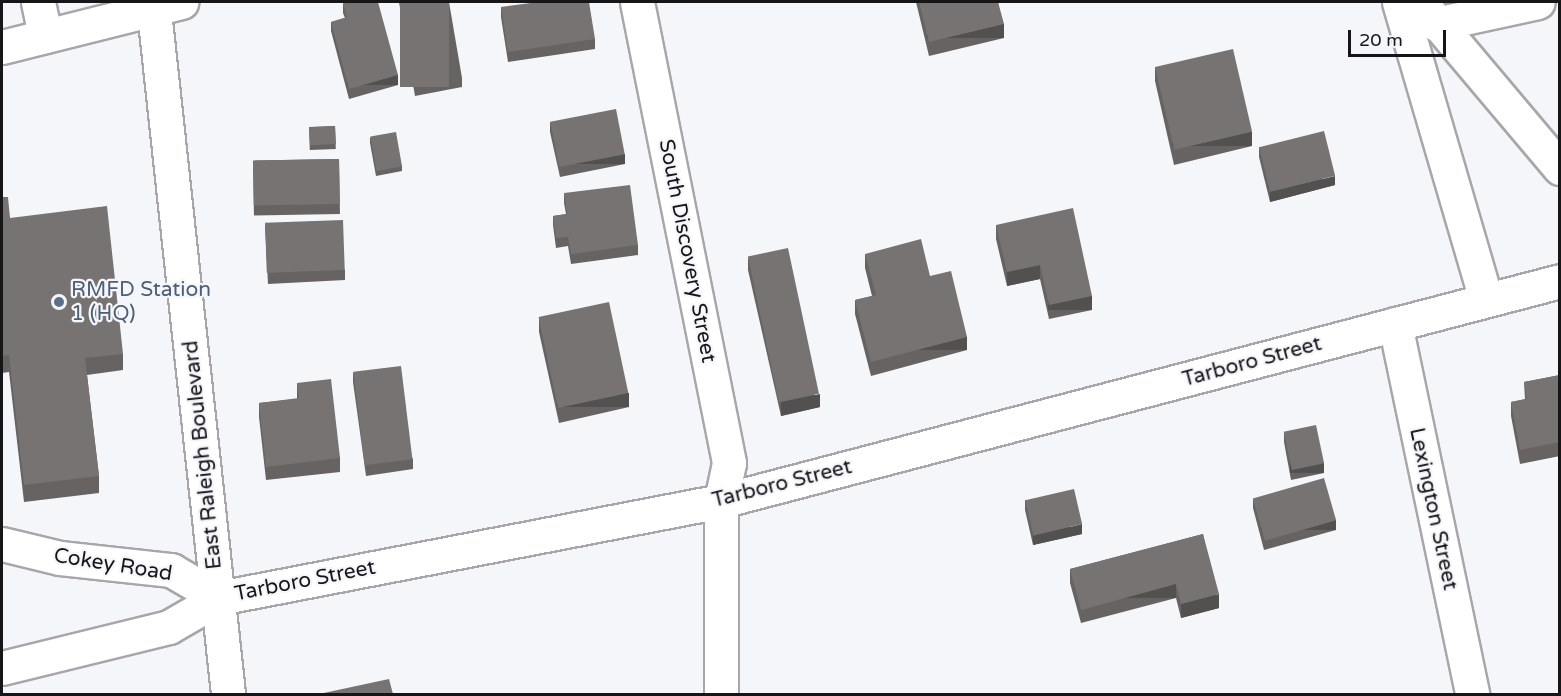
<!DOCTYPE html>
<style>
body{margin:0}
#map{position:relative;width:1561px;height:696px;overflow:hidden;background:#f5f6fa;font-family:"Varela Round",sans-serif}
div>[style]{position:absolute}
.roads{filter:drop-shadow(2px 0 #a7a7ab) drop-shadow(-2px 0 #a7a7ab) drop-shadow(0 2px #a7a7ab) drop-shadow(0 -2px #a7a7ab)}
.minor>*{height:33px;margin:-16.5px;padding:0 16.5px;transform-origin:16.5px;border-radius:16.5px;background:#fff}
.major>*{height:33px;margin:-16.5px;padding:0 16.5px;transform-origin:16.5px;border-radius:16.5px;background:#fff}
.wall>*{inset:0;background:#666362;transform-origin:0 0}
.shaded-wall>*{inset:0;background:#535050;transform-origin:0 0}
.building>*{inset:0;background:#777372;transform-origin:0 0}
.dots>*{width:16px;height:16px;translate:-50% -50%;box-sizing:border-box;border:3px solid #f5f6fa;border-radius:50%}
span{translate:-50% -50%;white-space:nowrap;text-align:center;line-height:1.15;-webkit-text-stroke:4.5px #f5f6fa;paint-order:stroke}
.street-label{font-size:21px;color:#161618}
.service-label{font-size:21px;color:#4e5e75}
.left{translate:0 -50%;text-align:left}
.frame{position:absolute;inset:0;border:3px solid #161618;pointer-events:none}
.scale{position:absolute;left:1348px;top:30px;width:98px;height:27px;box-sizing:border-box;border:3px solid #161618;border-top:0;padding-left:8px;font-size:18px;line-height:21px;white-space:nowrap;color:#161618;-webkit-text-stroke:4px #f5f6fa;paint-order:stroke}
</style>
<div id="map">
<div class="roads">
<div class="minor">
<i style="left:38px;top:2px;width:35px;rotate:78deg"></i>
<i style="left:637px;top:2px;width:470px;rotate:78.7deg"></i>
<i style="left:729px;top:463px;width:39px;rotate:102deg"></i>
<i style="left:721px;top:501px;width:193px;rotate:90deg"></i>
<i style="left:1399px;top:2px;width:310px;rotate:73.7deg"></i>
<i style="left:1436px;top:24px;width:104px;rotate:-12.2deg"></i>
<i style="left:2px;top:47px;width:185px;rotate:-14.1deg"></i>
<i style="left:1395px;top:324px;width:378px;rotate:78.2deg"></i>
<i style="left:2px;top:544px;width:60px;rotate:13.6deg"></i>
<i style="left:60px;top:558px;width:112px;rotate:6.2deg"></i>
<i style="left:171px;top:570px;width:56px;rotate:30.3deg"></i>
<i style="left:219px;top:598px;width:58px;rotate:149.9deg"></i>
<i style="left:169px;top:627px;width:172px;rotate:166.2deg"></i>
</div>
<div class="major">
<i style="left:153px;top:2px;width:696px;rotate:83.81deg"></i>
<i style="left:1420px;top:2px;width:217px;rotate:49.9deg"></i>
<i style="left:219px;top:598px;width:511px;rotate:-10.94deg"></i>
<i style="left:721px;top:501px;width:867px;rotate:-14.69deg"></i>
</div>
</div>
<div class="wall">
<i style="clip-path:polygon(399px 2px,449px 2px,462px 78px,462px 87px,415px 96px)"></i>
<i style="clip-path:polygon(497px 2px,509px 2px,498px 3px)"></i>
<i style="clip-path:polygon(916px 2px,998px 2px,1004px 38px,929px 56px)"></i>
<i style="clip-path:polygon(343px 3px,398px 85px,349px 99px,331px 31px,331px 22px,345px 18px,343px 13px)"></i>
<i style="clip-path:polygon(501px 7px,595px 39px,595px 49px,508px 62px,501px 17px)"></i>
<i style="clip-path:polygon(1155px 67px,1252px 146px,1174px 165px,1155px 81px)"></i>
<i style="clip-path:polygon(550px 122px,625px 164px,560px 177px,550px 132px)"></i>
<i style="left:335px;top:126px;width:23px;height:26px;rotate:88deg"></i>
<i style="clip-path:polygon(370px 137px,402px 166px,402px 171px,376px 176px,370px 143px)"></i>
<i style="clip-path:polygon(1259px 147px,1335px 185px,1270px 202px,1259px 157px)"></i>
<i style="left:339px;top:159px;width:55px;height:86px;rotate:89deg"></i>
<i style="clip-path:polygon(564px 193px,638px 245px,638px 255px,571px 264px,568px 246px,556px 248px,553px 225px,553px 216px,566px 214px,564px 203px)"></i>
<i style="clip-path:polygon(2px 197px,10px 218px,123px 354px,123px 370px,87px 375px,99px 476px,99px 493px,24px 502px,9px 372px,2px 373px)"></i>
<i style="clip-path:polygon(265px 225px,345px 270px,345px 280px,268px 284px)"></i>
<i style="clip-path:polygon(996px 225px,1092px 310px,1049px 319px,1040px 279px,1007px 286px,996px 239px)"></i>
<i style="clip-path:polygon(865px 254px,930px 276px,967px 350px,871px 376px,855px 314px,855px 300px,872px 296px,865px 268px)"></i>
<i style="clip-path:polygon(748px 257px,820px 407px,781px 416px,748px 270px)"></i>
<i style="clip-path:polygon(539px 318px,629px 407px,559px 423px,539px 332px)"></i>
<i style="clip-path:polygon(353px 372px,413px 459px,413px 469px,366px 476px,353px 382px)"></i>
<i style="clip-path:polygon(1560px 375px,1560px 456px,1520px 464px,1511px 416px,1511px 402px,1525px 399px,1524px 382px)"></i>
<i style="clip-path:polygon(297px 383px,340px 458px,340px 472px,266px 480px,259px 417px,259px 403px,297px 399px)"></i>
<i style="clip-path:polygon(1284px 432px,1324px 473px,1291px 480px,1284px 442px)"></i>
<i style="clip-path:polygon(1253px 499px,1336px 530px,1264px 550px,1253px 508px)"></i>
<i style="clip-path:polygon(1025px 500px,1082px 534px,1033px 545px,1025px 510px)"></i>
<i style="clip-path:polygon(1203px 534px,1219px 608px,1181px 618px,1176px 598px,1081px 623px,1070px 583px,1070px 569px)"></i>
</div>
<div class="shaded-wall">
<i style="left:1004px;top:24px;width:14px;height:77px;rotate:90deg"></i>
<i style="left:398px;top:75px;width:10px;height:51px;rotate:90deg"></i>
<i style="left:1252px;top:132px;width:14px;height:80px;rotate:90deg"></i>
<i style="left:625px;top:154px;width:10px;height:66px;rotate:90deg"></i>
<i style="clip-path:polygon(1335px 176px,1335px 185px,1270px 202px,1270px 192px)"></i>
<i style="clip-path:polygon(1040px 265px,1040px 279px,1007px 286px,1007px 272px)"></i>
<i style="left:1092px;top:296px;width:14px;height:44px;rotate:90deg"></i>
<i style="left:967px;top:337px;width:13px;height:99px;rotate:90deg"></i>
<i style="left:629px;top:393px;width:14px;height:72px;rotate:90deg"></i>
<i style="clip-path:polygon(820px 394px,820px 407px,781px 416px,781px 402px)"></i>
<i style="left:1324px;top:463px;width:10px;height:34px;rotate:90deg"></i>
<i style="left:1336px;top:520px;width:10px;height:75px;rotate:90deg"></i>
<i style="clip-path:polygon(1082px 524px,1082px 534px,1033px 545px,1033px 536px)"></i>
<i style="left:1176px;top:584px;width:14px;height:98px;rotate:90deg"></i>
<i style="clip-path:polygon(1219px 594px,1219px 608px,1181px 618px,1181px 604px)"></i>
</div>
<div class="building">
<i style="clip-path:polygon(348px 2px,378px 2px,398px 75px,349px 89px,331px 22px,347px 17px,343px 3px)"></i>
<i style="left:400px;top:2px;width:49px;height:85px"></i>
<i style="clip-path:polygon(538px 2px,589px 2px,595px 39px,508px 52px,501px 7px)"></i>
<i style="clip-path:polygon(919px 2px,998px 2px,1004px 24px,929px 42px)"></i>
<i style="left:1233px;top:49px;width:85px;height:80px;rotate:77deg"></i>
<i style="left:616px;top:109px;width:46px;height:67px;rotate:79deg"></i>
<i style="left:335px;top:126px;width:18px;height:26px;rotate:87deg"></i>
<i style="left:1324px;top:131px;width:46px;height:67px;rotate:76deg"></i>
<i style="left:396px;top:132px;width:35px;height:26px;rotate:80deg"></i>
<i style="left:339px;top:159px;width:45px;height:86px;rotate:89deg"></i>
<i style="clip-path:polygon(630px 185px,638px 245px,571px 254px,568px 237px,556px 238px,553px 216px,567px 214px,564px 193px)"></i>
<i style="clip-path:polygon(2px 197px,8px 197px,10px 218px,107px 206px,123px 354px,85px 358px,99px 476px,24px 485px,9px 355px,2px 356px)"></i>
<i style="clip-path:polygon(1073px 208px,1092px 296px,1049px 305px,1040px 265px,1007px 272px,996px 225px)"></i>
<i style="left:343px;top:220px;width:50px;height:78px;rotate:88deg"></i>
<i style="clip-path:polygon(921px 239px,930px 276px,951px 271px,967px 337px,871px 362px,855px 300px,876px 295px,865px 254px)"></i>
<i style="left:788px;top:248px;width:149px;height:41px;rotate:78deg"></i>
<i style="left:609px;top:302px;width:93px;height:72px;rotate:78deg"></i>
<i style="left:401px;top:366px;width:94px;height:48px;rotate:83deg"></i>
<i style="clip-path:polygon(1560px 375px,1560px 442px,1520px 450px,1511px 402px,1527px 399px,1524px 382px)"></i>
<i style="clip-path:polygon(331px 379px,340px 458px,266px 467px,259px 403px,299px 398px,297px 383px)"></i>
<i style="left:1316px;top:425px;width:39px;height:33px;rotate:78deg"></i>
<i style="left:1324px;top:478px;width:44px;height:74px;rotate:74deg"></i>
<i style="left:1074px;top:489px;width:36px;height:50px;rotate:77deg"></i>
<i style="clip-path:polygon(1203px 534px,1219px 594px,1181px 604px,1176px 584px,1081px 610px,1070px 569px)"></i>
<i style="clip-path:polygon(389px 679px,393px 694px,319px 694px)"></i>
</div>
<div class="dots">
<i style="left:59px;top:302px;background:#5c6f8a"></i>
</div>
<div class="street-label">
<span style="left:687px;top:251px;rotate:79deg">South Discovery Street</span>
<span style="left:1252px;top:362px;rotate:-15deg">Tarboro Street</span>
<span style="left:203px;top:455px;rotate:-96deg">East Raleigh Boulevard</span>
<span style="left:782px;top:484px;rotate:-14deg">Tarboro Street</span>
<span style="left:1433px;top:509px;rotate:78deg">Lexington Street</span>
<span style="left:113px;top:565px;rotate:9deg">Cokey Road</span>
<span style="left:305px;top:581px;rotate:-11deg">Tarboro Street</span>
</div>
<div class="service-label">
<span class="left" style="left:71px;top:302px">RMFD Station<br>1 (HQ)</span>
</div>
<div class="frame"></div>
<div class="scale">20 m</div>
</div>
